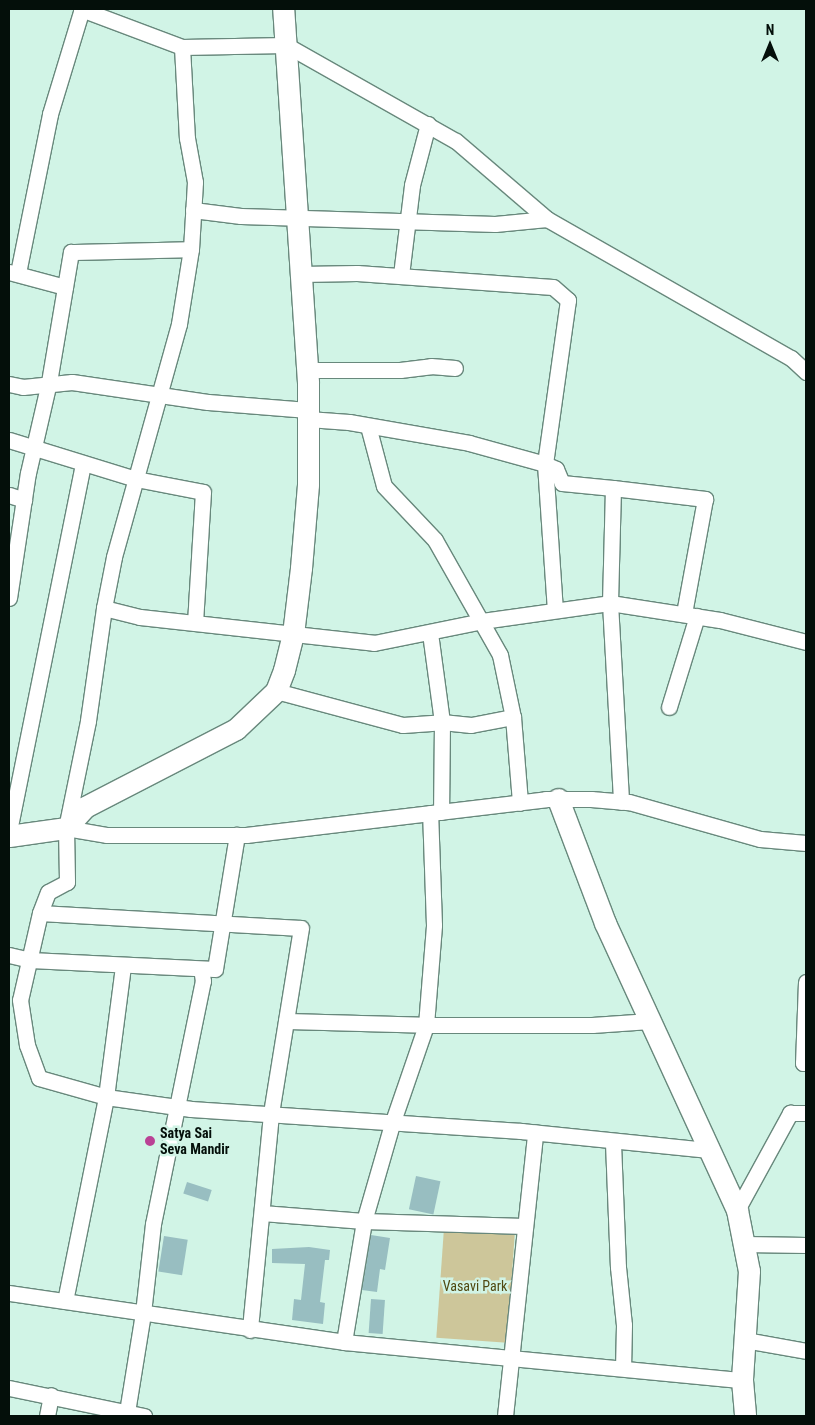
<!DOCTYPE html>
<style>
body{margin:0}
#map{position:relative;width:815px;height:1425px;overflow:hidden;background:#d1f4e6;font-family:"Roboto Condensed",sans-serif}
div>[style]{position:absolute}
.green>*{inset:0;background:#cdc69a;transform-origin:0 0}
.building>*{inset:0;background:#98bec1;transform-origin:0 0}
.roads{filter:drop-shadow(1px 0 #68887c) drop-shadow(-1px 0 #68887c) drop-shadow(0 1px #68887c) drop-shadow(0 -1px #68887c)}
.street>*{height:15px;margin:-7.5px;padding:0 7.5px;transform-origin:7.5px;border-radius:7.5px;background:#fff}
.secondary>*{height:21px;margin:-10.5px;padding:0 10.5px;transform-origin:10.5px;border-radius:10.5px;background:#fff}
.dots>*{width:14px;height:14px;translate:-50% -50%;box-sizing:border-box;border:2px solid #d1f4e6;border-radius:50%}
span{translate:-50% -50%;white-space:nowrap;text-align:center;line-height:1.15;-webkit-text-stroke:5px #d1f4e6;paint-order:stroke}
.poi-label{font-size:14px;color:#040f0a;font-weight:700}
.left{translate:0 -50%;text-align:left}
.park-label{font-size:14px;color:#504811}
.frame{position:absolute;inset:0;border:10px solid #040f0a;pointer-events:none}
.north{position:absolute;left:745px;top:20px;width:50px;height:50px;-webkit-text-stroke:4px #d1f4e6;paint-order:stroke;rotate:0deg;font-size:14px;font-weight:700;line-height:20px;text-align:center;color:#040f0a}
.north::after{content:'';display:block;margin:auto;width:18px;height:22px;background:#040f0a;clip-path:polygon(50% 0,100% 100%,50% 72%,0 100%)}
</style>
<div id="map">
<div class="green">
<i style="left:444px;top:1228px;width:71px;height:110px;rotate:4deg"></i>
</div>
<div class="building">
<i style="left:416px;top:1176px;width:25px;height:34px;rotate:12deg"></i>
<i style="left:187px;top:1182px;width:26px;height:12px;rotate:18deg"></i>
<i style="clip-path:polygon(371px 1235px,390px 1238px,385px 1270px,380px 1269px,377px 1292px,362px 1290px)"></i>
<i style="left:164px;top:1236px;width:24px;height:36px;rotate:9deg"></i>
<i style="clip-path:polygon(309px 1247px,330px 1250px,329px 1260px,325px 1260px,320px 1302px,325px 1303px,323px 1324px,292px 1320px,294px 1299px,301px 1300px,305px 1264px,272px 1263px,272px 1249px)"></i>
<i style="left:371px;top:1299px;width:14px;height:34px;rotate:4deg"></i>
</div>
<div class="roads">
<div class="street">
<i style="left:81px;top:9px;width:108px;rotate:20.6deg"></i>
<i style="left:182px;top:47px;width:104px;rotate:-1.1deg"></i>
<i style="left:286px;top:45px;width:195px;rotate:29.5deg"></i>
<i style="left:456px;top:141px;width:120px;rotate:40.6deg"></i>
<i style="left:547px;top:219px;width:281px;rotate:29.7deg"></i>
<i style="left:791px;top:358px;width:21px;rotate:43deg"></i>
<i style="left:182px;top:47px;width:91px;rotate:86.9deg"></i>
<i style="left:187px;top:138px;width:45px;rotate:79.7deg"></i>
<i style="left:195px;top:182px;width:67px;rotate:93.4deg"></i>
<i style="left:191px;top:249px;width:76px;rotate:99.1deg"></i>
<i style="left:179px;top:324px;width:242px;rotate:105.6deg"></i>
<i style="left:114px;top:557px;width:52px;rotate:101.1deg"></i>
<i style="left:104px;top:608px;width:114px;rotate:98.1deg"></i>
<i style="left:88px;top:721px;width:109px;rotate:101.6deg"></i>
<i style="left:66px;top:828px;width:54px;rotate:88.9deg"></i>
<i style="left:67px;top:882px;width:21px;rotate:152deg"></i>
<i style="left:48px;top:892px;width:22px;rotate:111deg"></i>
<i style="left:40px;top:913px;width:89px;rotate:102.9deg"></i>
<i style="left:20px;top:1000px;width:46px;rotate:81.2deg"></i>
<i style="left:27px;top:1045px;width:35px;rotate:70deg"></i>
<i style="left:39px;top:1078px;width:70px;rotate:15.8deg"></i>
<i style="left:106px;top:1097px;width:86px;rotate:8deg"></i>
<i style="left:191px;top:1109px;width:331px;rotate:3.8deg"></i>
<i style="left:521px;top:1131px;width:189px;rotate:5.8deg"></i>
<i style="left:193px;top:210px;width:48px;rotate:7.1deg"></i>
<i style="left:241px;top:216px;width:254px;rotate:1.8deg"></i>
<i style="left:495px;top:224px;width:52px;rotate:-5.5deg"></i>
<i style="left:9px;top:272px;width:58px;rotate:15deg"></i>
<i style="left:18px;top:273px;width:162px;rotate:-78.6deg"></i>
<i style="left:50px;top:114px;width:110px;rotate:-73.1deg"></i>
<i style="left:301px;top:274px;width:56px;rotate:-1deg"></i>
<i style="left:357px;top:273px;width:196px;rotate:4.1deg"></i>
<i style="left:553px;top:287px;width:20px;rotate:41deg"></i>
<i style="left:568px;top:300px;width:166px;rotate:98deg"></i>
<i style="left:545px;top:464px;width:145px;rotate:86.1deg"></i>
<i style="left:401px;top:275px;width:91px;rotate:-83deg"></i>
<i style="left:412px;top:185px;width:63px;rotate:-75.3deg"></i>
<i style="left:307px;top:370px;width:93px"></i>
<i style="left:400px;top:370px;width:31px;rotate:-7deg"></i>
<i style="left:431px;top:366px;width:24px;rotate:5deg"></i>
<i style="left:9px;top:384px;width:14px;rotate:12deg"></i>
<i style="left:23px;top:387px;width:49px;rotate:-5.8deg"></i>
<i style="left:72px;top:382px;width:137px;rotate:8.4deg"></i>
<i style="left:208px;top:402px;width:100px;rotate:4.6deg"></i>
<i style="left:308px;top:419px;width:41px;rotate:4.2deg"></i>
<i style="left:349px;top:422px;width:122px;rotate:9.9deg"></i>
<i style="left:469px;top:443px;width:79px;rotate:15.4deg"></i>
<i style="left:545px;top:464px;width:12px;rotate:24deg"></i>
<i style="left:556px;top:469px;width:15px;rotate:67deg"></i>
<i style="left:562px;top:483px;width:51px;rotate:5.6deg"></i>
<i style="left:613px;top:488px;width:115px;rotate:91.5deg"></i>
<i style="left:610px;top:603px;width:199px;rotate:86.8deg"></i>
<i style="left:368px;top:426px;width:62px;rotate:75.1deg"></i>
<i style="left:384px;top:486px;width:74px;rotate:46.6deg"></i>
<i style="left:435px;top:540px;width:132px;rotate:60.5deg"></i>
<i style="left:500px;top:655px;width:63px;rotate:78.2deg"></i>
<i style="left:513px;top:717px;width:86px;rotate:85.3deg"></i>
<i style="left:9px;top:440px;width:133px;rotate:17.1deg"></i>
<i style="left:136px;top:479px;width:68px;rotate:11deg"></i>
<i style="left:203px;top:492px;width:131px;rotate:93.5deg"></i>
<i style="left:613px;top:488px;width:93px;rotate:6.8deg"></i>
<i style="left:705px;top:499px;width:116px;rotate:100.4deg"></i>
<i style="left:9px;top:495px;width:16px;rotate:18deg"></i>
<i style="left:9px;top:598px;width:126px;rotate:-81.4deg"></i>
<i style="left:28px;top:473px;width:93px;rotate:-77deg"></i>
<i style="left:49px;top:382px;width:132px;rotate:-80.4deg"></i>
<i style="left:71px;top:252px;width:120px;rotate:-1.4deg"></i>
<i style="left:104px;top:608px;width:37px;rotate:14deg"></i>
<i style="left:140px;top:617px;width:235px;rotate:6.3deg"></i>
<i style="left:374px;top:643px;width:110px;rotate:-11.5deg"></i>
<i style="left:482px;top:621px;width:129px;rotate:-8deg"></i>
<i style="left:610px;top:603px;width:111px;rotate:8.8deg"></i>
<i style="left:720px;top:620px;width:89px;rotate:14.3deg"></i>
<i style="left:430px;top:633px;width:90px;rotate:82.3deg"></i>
<i style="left:442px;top:722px;width:90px;rotate:90.6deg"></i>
<i style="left:276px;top:691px;width:131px;rotate:15deg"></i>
<i style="left:403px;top:725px;width:39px;rotate:-4deg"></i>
<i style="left:442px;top:722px;width:29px;rotate:6deg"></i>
<i style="left:471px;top:725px;width:43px;rotate:-10.8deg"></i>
<i style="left:669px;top:707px;width:95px;rotate:-72.9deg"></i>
<i style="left:66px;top:828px;width:42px;rotate:9.7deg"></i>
<i style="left:107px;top:835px;width:139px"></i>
<i style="left:246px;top:835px;width:302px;rotate:-6.8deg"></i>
<i style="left:546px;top:799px;width:45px"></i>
<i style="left:591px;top:799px;width:38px;rotate:5deg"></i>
<i style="left:629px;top:802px;width:136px;rotate:15.8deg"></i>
<i style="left:760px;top:839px;width:46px;rotate:5deg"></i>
<i style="left:9px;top:831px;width:375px;rotate:-78.6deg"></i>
<i style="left:40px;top:913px;width:261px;rotate:3.3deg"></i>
<i style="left:301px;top:928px;width:188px;rotate:99.2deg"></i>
<i style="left:271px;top:1114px;width:217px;rotate:95.6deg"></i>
<i style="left:9px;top:955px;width:22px;rotate:13deg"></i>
<i style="left:30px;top:960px;width:185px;rotate:2.8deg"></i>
<i style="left:215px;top:969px;width:136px;rotate:-80.7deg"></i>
<i style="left:806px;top:982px;width:81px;rotate:92.1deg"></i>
<i style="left:803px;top:1063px;width:3px"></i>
<i style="left:286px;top:1021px;width:140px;rotate:1.6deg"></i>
<i style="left:426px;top:1025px;width:100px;rotate:-85.4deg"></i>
<i style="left:434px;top:925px;width:112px;rotate:-92deg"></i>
<i style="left:613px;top:1143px;width:124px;rotate:87.7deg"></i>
<i style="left:618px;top:1267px;width:58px;rotate:84.1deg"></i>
<i style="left:624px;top:1325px;width:43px;rotate:91.3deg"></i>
<i style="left:737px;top:1210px;width:111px;rotate:-61.3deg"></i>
<i style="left:790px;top:1113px;width:16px"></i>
<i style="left:262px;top:1213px;width:102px;rotate:4.5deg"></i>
<i style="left:364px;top:1221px;width:160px;rotate:1.8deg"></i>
<i style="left:744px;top:1244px;width:62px;rotate:0.9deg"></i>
<i style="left:9px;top:1293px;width:339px;rotate:8.3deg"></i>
<i style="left:344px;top:1342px;width:400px;rotate:5.5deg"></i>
<i style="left:65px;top:1301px;width:208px;rotate:-78.6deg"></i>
<i style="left:106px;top:1097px;width:132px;rotate:-82.6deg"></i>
<i style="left:745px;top:1340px;width:62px;rotate:10.2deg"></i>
<i style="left:344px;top:1342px;width:123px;rotate:-80.6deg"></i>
<i style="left:364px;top:1221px;width:101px;rotate:-73.9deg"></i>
<i style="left:392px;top:1124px;width:105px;rotate:-71deg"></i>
<i style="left:426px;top:1025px;width:166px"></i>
<i style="left:592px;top:1025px;width:58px;rotate:-3.9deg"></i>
<i style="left:9px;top:1388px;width:138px;rotate:11.7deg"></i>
<i style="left:127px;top:1412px;width:100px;rotate:-80.8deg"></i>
<i style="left:143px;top:1313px;width:90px;rotate:-83.6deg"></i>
<i style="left:153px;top:1224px;width:248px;rotate:-78.4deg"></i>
<i style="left:203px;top:981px;width:12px;rotate:-99deg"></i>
<i style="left:47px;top:1416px;width:21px;rotate:-79deg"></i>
<i style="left:505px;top:1416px;width:285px;rotate:-83.9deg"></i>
</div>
<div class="secondary">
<i style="left:558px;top:799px;width:133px;rotate:69.2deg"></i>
<i style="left:605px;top:923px;width:316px;rotate:65.3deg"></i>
<i style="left:737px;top:1210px;width:62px;rotate:78.9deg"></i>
<i style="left:749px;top:1271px;width:109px;rotate:93.7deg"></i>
<i style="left:742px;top:1380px;width:36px;rotate:85deg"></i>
<i style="left:9px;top:836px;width:58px;rotate:-8deg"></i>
<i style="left:66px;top:828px;width:28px;rotate:-48deg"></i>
<i style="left:85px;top:807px;width:170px;rotate:-27.3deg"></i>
<i style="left:236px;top:729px;width:55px;rotate:-43.5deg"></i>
<i style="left:276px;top:691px;width:22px;rotate:-69deg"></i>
<i style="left:284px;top:670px;width:37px;rotate:-76deg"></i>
<i style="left:293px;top:634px;width:66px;rotate:-83.1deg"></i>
<i style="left:301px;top:568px;width:84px;rotate:-85.2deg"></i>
<i style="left:308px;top:484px;width:102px;rotate:-90deg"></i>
<i style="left:308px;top:382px;width:374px;rotate:-93.8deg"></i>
</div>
</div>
<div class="dots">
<i style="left:150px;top:1141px;background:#ba4195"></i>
</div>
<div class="poi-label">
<span class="left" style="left:160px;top:1141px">Satya Sai<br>Seva Mandir</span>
</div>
<div class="park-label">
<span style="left:475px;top:1286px">Vasavi Park</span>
</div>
<div class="frame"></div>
<div class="north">N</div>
</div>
